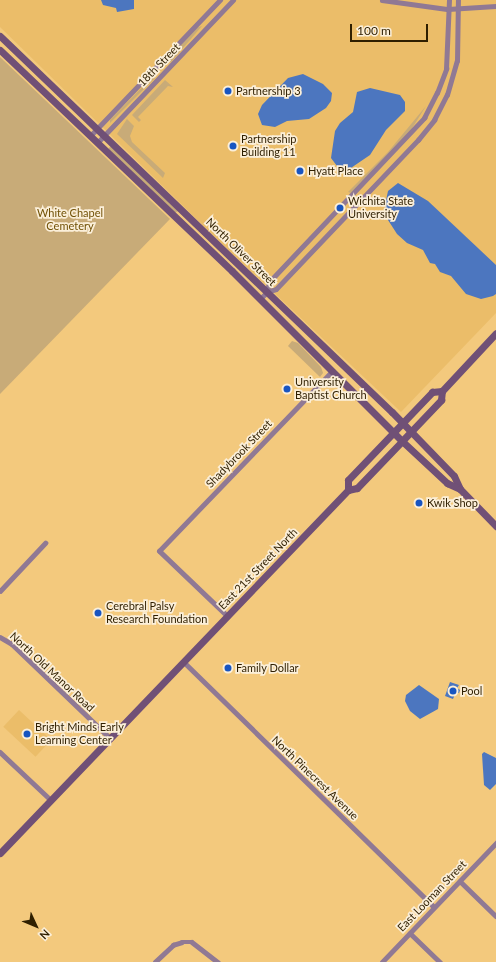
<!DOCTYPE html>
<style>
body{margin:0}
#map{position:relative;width:496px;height:962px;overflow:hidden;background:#f3c97d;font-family:Lato,sans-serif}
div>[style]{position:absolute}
.built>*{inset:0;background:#ebbd69;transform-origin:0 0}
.green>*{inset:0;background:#c8ab78}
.water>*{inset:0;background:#4c76bf}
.street>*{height:4.5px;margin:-2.25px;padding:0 2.25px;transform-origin:2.25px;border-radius:2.25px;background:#907994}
.secondary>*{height:7px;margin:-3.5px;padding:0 3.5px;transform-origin:3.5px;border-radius:3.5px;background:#705076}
.dots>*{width:11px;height:11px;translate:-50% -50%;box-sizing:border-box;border:2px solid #fbefd9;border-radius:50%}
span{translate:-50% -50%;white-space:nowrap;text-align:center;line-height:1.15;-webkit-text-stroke:3.5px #fbefd9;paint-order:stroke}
.street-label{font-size:11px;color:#2f1f00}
.poi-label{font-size:11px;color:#2f1f00}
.left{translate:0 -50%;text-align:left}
.park-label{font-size:11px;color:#715106}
.north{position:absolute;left:16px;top:906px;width:40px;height:40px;-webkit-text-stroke:3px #fbefd9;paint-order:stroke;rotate:134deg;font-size:11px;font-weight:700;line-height:16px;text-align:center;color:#2f1f00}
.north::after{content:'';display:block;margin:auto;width:14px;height:18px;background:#2f1f00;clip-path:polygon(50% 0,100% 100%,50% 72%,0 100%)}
.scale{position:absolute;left:350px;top:24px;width:78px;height:18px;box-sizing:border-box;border:2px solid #2f1f00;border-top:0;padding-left:5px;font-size:12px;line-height:14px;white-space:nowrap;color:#2f1f00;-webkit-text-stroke:3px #fbefd9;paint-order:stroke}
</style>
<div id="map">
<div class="built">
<i style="clip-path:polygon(0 0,496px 0,496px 313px,401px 412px,222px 244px,0 27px)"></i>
<i style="left:19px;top:710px;width:44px;height:23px;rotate:43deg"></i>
</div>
<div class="green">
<i style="clip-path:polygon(202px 26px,171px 62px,165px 63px,196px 28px)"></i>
<i style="clip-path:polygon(0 57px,170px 219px,0 394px)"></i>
<i style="clip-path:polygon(155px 74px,155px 78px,110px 123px,110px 120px)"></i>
<i style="clip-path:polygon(165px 80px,173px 87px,168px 86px,138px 117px,141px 120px,139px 122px,132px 115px)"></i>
<i style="clip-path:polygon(426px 106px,411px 130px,351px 193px,348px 192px,388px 152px)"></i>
<i style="clip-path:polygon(127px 119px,134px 126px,130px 136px,132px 142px,165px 173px,163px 178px,117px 134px)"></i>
<i style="clip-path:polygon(111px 146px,178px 211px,175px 213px,108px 149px)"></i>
<i style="clip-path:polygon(292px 341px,298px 343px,321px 367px,323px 373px,320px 377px,288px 346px)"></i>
</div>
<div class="water">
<i style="clip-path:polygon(101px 0,134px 0,134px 9px,117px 12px,116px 8px,103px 5px)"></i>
<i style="clip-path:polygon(303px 74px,323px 84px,332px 93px,331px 101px,326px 108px,309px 119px,287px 121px,275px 127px,262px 125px,258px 114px,262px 105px,288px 78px)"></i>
<i style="clip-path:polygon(370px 88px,400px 95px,405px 102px,405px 111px,386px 130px,370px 155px,345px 172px,340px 170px,331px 158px,335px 131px,340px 123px,353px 112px,357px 92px)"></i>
<i style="clip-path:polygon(398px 183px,428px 201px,496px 265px,496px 294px,493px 296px,481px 299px,466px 294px,451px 276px,440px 272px,435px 264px,430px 263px,423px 250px,407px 243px,397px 234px,388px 220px,385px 205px,388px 191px)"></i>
<i style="clip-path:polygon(450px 682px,459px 685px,457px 688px,460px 690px,459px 693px,456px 692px,453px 699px,445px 696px)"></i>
<i style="clip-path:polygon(419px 685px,439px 699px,438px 709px,420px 719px,410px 711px,405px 701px,406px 695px)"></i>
<i style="clip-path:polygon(484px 752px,496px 758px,496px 784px,490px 790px,484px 785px,482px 754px)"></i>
</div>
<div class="street">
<i style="left:382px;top:0;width:67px;rotate:7.8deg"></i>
<i style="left:448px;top:9px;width:48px;rotate:-3.6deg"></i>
<i style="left:90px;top:136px;width:188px;rotate:-46.3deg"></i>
<i style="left:97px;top:143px;width:197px;rotate:-46.4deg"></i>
<i style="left:267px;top:292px;width:10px;rotate:-79deg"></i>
<i style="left:269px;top:282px;width:226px;rotate:-46.6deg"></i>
<i style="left:424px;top:118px;width:28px;rotate:-63deg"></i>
<i style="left:437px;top:93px;width:26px;rotate:-69deg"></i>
<i style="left:446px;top:69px;width:69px;rotate:-87.5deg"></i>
<i style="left:260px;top:299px;width:10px;rotate:-45deg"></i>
<i style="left:267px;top:292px;width:9px;rotate:-18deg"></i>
<i style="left:276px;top:289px;width:206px;rotate:-46.4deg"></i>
<i style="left:418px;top:140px;width:26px;rotate:-51deg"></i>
<i style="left:434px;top:120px;width:28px;rotate:-63deg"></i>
<i style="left:447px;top:95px;width:35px;rotate:-74deg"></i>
<i style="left:457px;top:61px;width:61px;rotate:-89.1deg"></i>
<i style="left:0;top:591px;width:66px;rotate:-46.8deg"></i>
<i style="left:228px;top:617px;width:95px;rotate:-136.3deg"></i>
<i style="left:159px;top:551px;width:250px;rotate:-46.1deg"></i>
<i style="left:0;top:637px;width:14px;rotate:30deg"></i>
<i style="left:12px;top:644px;width:136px;rotate:43.8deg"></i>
<i style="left:184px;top:662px;width:350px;rotate:44.4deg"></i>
<i style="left:0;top:752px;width:70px;rotate:43.3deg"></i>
<i style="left:460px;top:881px;width:50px;rotate:44.2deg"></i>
<i style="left:410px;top:933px;width:42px;rotate:44deg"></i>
<i style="left:155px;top:962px;width:25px;rotate:-43deg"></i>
<i style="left:173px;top:945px;width:9px;rotate:-18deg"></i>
<i style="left:182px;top:942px;width:10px"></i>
<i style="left:192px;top:942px;width:33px;rotate:38deg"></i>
<i style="left:382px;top:962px;width:165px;rotate:-46.2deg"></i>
</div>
<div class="secondary">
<i style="left:0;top:36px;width:543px;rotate:43.81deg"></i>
<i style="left:392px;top:412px;width:89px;rotate:45.9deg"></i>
<i style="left:454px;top:476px;width:14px;rotate:65deg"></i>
<i style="left:0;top:50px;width:320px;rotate:43.6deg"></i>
<i style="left:232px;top:271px;width:240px;rotate:45deg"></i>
<i style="left:402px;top:441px;width:62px;rotate:43deg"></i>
<i style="left:447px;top:483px;width:14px;rotate:25deg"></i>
<i style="left:460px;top:489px;width:52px;rotate:45.8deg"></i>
<i style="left:348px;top:490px;width:10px;rotate:-90deg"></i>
<i style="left:348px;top:480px;width:122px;rotate:-46.3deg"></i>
<i style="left:432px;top:392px;width:10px;rotate:-6deg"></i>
<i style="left:0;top:853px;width:503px;rotate:-46.21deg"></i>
<i style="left:348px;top:490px;width:9px;rotate:-13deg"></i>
<i style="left:357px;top:488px;width:65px;rotate:-46.2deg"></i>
<i style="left:402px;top:441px;width:57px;rotate:-46.4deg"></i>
<i style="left:441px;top:400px;width:9px;rotate:-84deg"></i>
<i style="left:442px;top:391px;width:79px;rotate:-47deg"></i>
</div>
<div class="dots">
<i style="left:228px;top:91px;background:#1855c1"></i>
<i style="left:233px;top:146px;background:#1855c1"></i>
<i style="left:300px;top:171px;background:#1855c1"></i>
<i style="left:340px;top:208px;background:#1855c1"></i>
<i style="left:287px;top:389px;background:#1855c1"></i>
<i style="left:419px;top:503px;background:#1855c1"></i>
<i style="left:98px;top:613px;background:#1855c1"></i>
<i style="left:228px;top:668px;background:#1855c1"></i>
<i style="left:453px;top:691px;background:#1855c1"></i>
<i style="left:27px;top:734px;background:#1855c1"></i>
</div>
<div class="street-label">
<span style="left:159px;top:65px;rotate:-46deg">18th Street</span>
<span style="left:241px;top:252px;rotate:44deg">North Oliver Street</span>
<span style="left:239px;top:454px;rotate:-46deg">Shadybrook Street</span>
<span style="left:258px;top:569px;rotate:-46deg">East 21st Street North</span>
<span style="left:52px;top:672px;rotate:43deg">North Old Manor Road</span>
<span style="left:315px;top:778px;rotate:44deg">North Pinecrest Avenue</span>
<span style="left:432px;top:896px;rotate:-46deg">East Looman Street</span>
</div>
<div class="poi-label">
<span class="left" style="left:236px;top:91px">Partnership 3</span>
<span class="left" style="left:241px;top:146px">Partnership<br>Building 11</span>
<span class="left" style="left:308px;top:171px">Hyatt Place</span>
<span class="left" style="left:348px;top:208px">Wichita State<br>University</span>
<span class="left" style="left:295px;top:389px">University<br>Baptist Church</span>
<span class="left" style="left:427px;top:503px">Kwik Shop</span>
<span class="left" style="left:106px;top:613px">Cerebral Palsy<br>Research Foundation</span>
<span class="left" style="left:236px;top:668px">Family Dollar</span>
<span class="left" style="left:461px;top:691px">Pool</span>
<span class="left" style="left:35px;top:734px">Bright Minds Early<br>Learning Center</span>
</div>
<div class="park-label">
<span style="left:70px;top:220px">White Chapel<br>Cemetery</span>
</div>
<div class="north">N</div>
<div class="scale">100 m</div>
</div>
